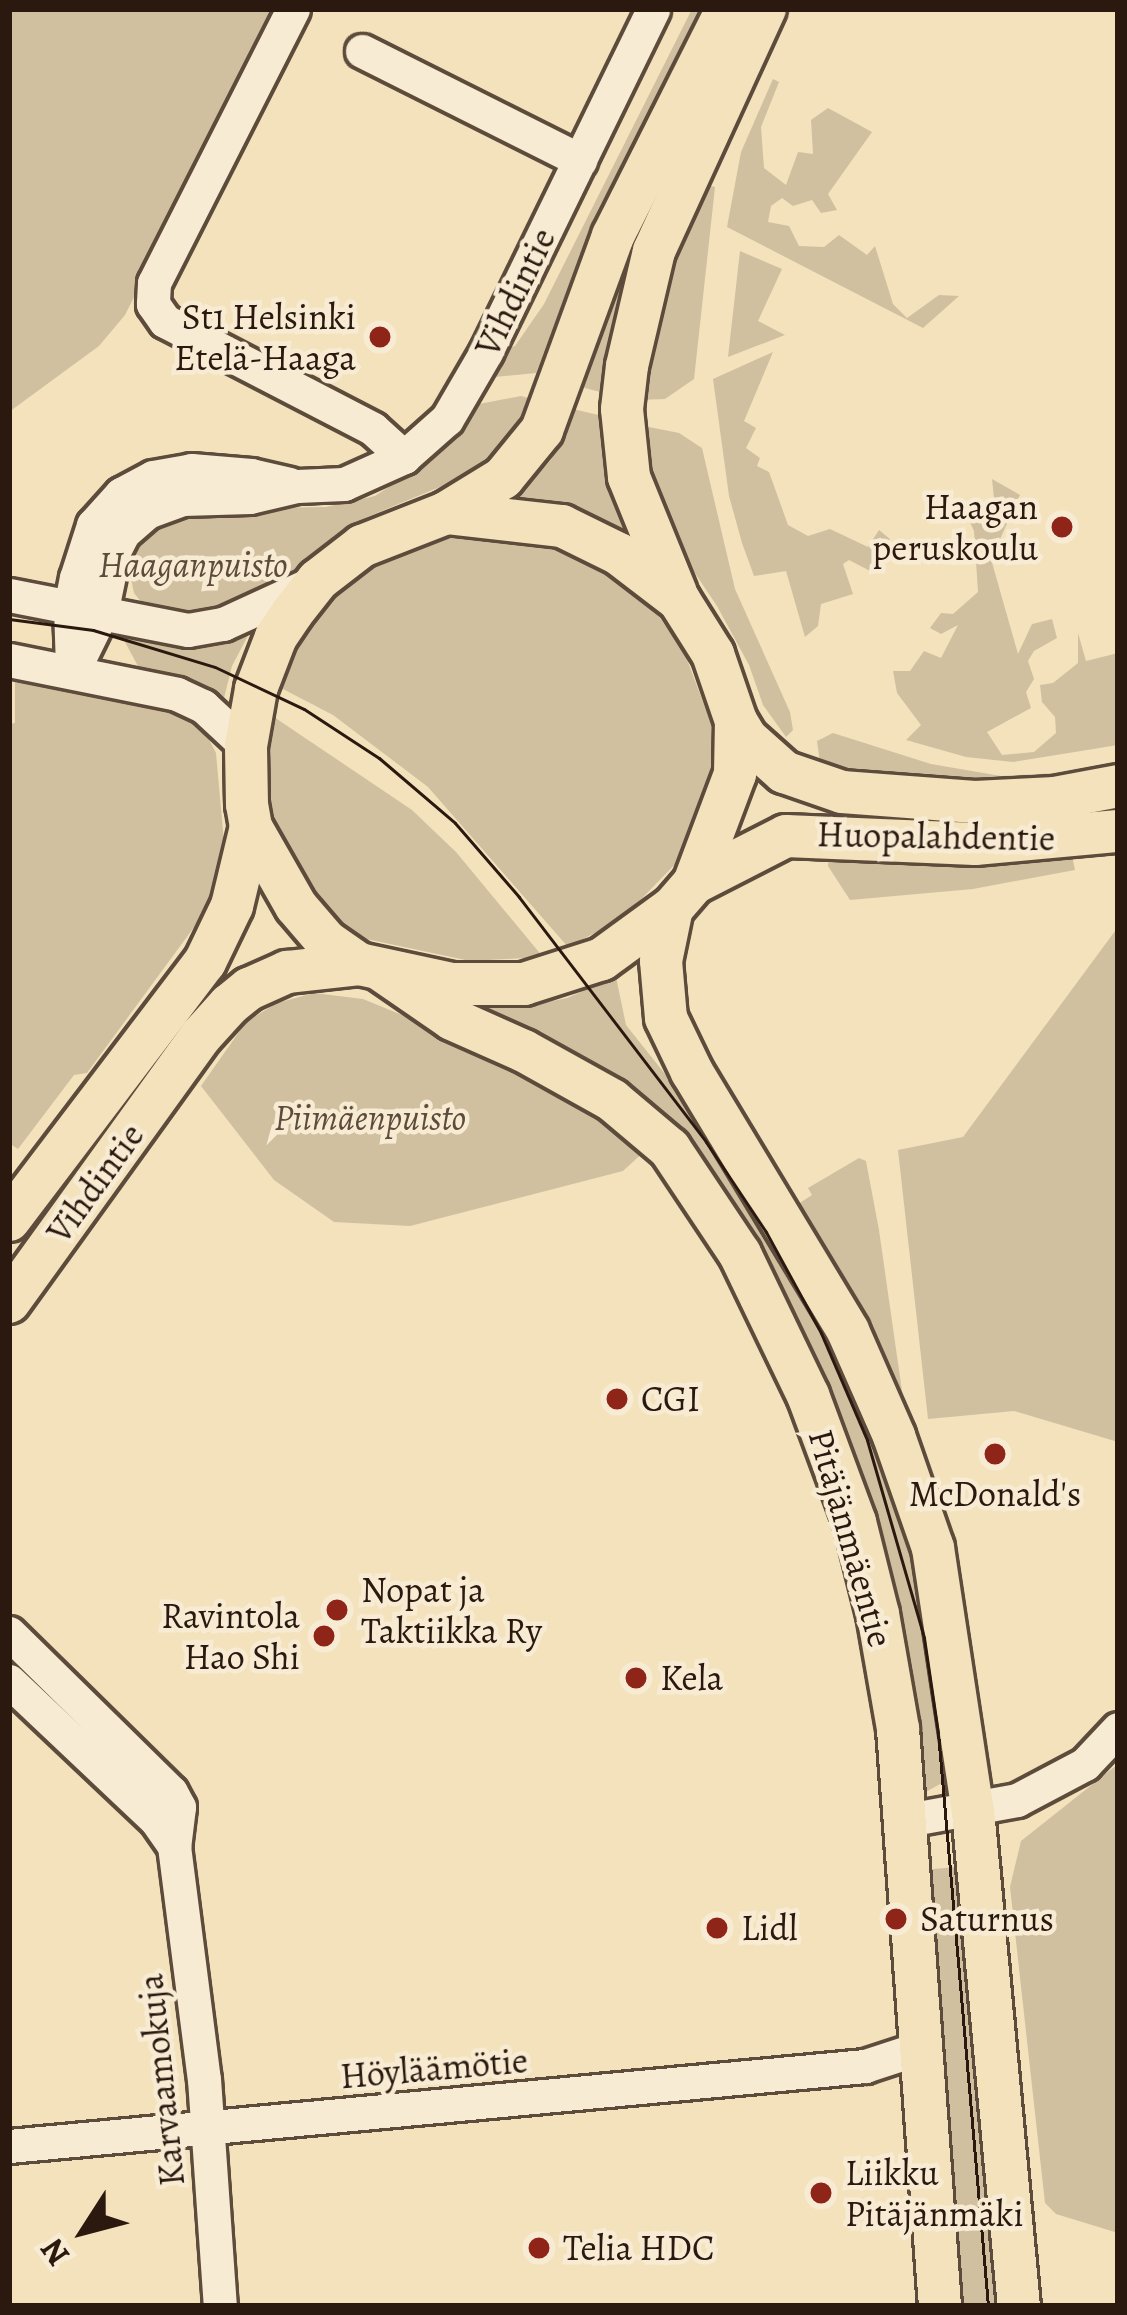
<!DOCTYPE html>
<meta charset="utf-8">
<style>
body{margin:0}
#map{position:relative;width:1127px;height:2315px;overflow:hidden;background:#f3e2bc;font-family:Alegreya,serif}
div>[style]{position:absolute}
.green>*{inset:0;background:#d1c09f;transform-origin:0 0}
.roads{filter:drop-shadow(3px 0 #5d4b3b) drop-shadow(-3px 0 #5d4b3b) drop-shadow(0 3px #5d4b3b) drop-shadow(0 -3px #5d4b3b)}
.minor>*{height:33px;margin:-16.5px;padding:0 16.5px;transform-origin:16.5px;border-radius:16.5px;background:#f7ecd3}
.major>*{height:42px;margin:-21px;padding:0 21px;transform-origin:21px;border-radius:21px;background:#f3e2bc}
.tram>*{height:3px;margin:-1.5px;padding:0 1.5px;transform-origin:1.5px;border-radius:1.5px;background:#2b1910}
.dots>*{width:33px;height:33px;translate:-50% -50%;box-sizing:border-box;border:6px solid #f7ecd3;border-radius:50%}
span{translate:-50% -50%;white-space:nowrap;text-align:center;line-height:1.15;-webkit-text-stroke:9px #f7ecd3;paint-order:stroke}
.street-label{font-size:36px;color:#2b1910}
.poi-label{font-size:36px;color:#2b1910}
.right{translate:-100% -50%;text-align:right}
.left{translate:0 -50%;text-align:left}
.park-label{font-size:36px;color:#5d4b3b;font-style:italic}
.frame{position:absolute;inset:0;border:12px solid #2b1910;pointer-events:none}
.north{position:absolute;left:24px;top:2171px;width:120px;height:120px;-webkit-text-stroke:9px #f7ecd3;paint-order:stroke;rotate:234deg;font-size:33px;font-weight:700;line-height:48px;text-align:center;color:#2b1910}
.north::after{content:'';display:block;margin:auto;width:42px;height:54px;background:#2b1910;clip-path:polygon(50% 0,100% 100%,50% 72%,0 100%)}
</style>
<div id="map">
<div class="green">
<i style="clip-path:polygon(9px 9px,280px 9px,125px 315px,99px 346px,9px 412px)"></i>
<i style="clip-path:polygon(692px 9px,713px 9px,598px 209px,536px 373px,484px 378px,498px 351px,515px 346px,544px 304px)"></i>
<i style="clip-path:polygon(773px 79px,779px 82px,761px 127px,764px 168px,786px 185px,798px 152px,813px 154px,811px 120px,828px 108px,872px 132px,828px 194px,837px 210px,821px 213px,812px 200px,793px 206px,782px 198px,771px 206px,768px 222px,789px 226px,799px 246px,824px 247px,839px 235px,867px 255px,875px 246px,893px 304px,907px 318px,939px 295px,959px 296px,923px 328px,727px 227px,741px 152px)"></i>
<i style="clip-path:polygon(698px 183px,715px 187px,694px 379px,665px 399px,639px 400px,649px 325px)"></i>
<i style="clip-path:polygon(632px 242px,641px 246px,608px 394px,581px 387px)"></i>
<i style="clip-path:polygon(740px 251px,782px 269px,758px 321px,785px 335px,728px 357px)"></i>
<i style="clip-path:polygon(773px 352px,744px 421px,756px 428px,746px 448px,760px 458px,757px 466px,769px 472px,788px 525px,808px 536px,830px 529px,868px 547px,879px 530px,890px 539px,874px 573px,849px 560px,843px 564px,853px 594px,821px 604px,818px 626px,805px 637px,786px 571px,754px 576px,742px 543px,729px 496px,713px 379px)"></i>
<i style="clip-path:polygon(521px 396px,532px 399px,525px 418px,481px 470px,367px 517px,334px 536px,272px 591px,212px 618px,146px 608px,134px 593px,128px 564px,147px 528px,197px 509px,326px 507px,375px 496px,428px 461px,474px 405px)"></i>
<i style="clip-path:polygon(573px 409px,607px 417px,631px 540px,515px 500px,551px 460px)"></i>
<i style="clip-path:polygon(639px 425px,679px 433px,702px 448px,735px 589px,790px 712px,793px 730px,786px 737px,763px 705px,749px 665px,717px 606px,656px 515px)"></i>
<i style="clip-path:polygon(992px 479px,1020px 495px,991px 559px,1018px 654px,1032px 624px,1052px 619px,1057px 638px,1034px 651px,1028px 661px,1034px 679px,1026px 692px,1031px 708px,987px 732px,1002px 755px,1034px 752px,1056px 733px,1055px 717px,1042px 702px,1040px 685px,1053px 683px,1078px 663px,1078px 633px,1086px 661px,1118px 653px,1118px 745px,1013px 762px,966px 757px,906px 740px,921px 725px,897px 693px,893px 671px,910px 671px,924px 651px,941px 658px,958px 625px,941px 634px,930px 628px,941px 613px,953px 614px,978px 592px,974px 531px,964px 509px,995px 508px)"></i>
<i style="clip-path:polygon(478px 531px,579px 551px,646px 598px,685px 654px,715px 734px,717px 771px,681px 858px,623px 918px,568px 947px,428px 787px,333px 715px,279px 687px,305px 631px,342px 587px,383px 559px,435px 537px)"></i>
<i style="clip-path:polygon(253px 626px,232px 666px,223px 702px,187px 682px,139px 668px,118px 629px)"></i>
<i style="clip-path:polygon(15px 673px,181px 710px,203px 728px,216px 753px,224px 842px,213px 896px,200px 919px,87px 1073px,74px 1075px,18px 1149px,9px 1143px,9px 724px,15px 723px)"></i>
<i style="clip-path:polygon(271px 715px,412px 810px,456px 852px,543px 957px,470px 961px,338px 933px,278px 842px,265px 785px)"></i>
<i style="clip-path:polygon(833px 733px,931px 764px,1001px 776px,1056px 773px,1058px 779px,864px 781px,820px 763px,817px 741px)"></i>
<i style="clip-path:polygon(829px 852px,1072px 856px,1075px 870px,973px 889px,850px 900px,828px 866px)"></i>
<i style="clip-path:polygon(1118px 927px,1118px 1442px,1014px 1411px,928px 1419px,898px 1150px,963px 1137px)"></i>
<i style="clip-path:polygon(616px 977px,626px 1025px,716px 1138px,798px 1261px,902px 1493px,951px 1778px,922px 1794px,895px 1654px,685px 1149px,463px 1007px,519px 1008px,567px 998px)"></i>
<i style="clip-path:polygon(314px 993px,363px 999px,536px 1070px,647px 1149px,623px 1171px,410px 1226px,334px 1222px,274px 1180px,201px 1086px,246px 1022px,277px 1003px)"></i>
<i style="clip-path:polygon(859px 1158px,866px 1161px,879px 1230px,903px 1398px,896px 1400px,798px 1204px,812px 1195px,808px 1188px)"></i>
<i style="clip-path:polygon(1118px 1764px,1118px 2233px,1056px 2214px,1045px 2203px,1010px 1887px,1021px 1841px)"></i>
<i style="left:967px;top:1866px;width:442px;height:45px;rotate:85deg"></i>
</div>
<div class="roads">
<div class="minor">
<i style="left:293px;top:9px;width:307px;rotate:116.9deg"></i>
<i style="left:154px;top:283px;width:21px;rotate:93deg"></i>
<i style="left:153px;top:304px;width:21px;rotate:55deg"></i>
<i style="left:165px;top:321px;width:234px;rotate:27.4deg"></i>
<i style="left:373px;top:429px;width:42px;rotate:42.1deg"></i>
<i style="left:362px;top:51px;width:244px;rotate:26.6deg"></i>
<i style="left:9px;top:595px;width:182px;rotate:11.1deg"></i>
<i style="left:188px;top:630px;width:36px;rotate:-10deg"></i>
<i style="left:223px;top:624px;width:103px;rotate:-24.6deg"></i>
<i style="left:9px;top:660px;width:171px;rotate:11.4deg"></i>
<i style="left:177px;top:694px;width:29px;rotate:25deg"></i>
<i style="left:203px;top:706px;width:59px;rotate:42.9deg"></i>
<i style="left:72px;top:667px;width:59px;rotate:-91.9deg"></i>
<i style="left:70px;top:608px;width:31px;rotate:-79deg"></i>
<i style="left:76px;top:578px;width:56px;rotate:-72.2deg"></i>
<i style="left:93px;top:525px;width:42px;rotate:-47.9deg"></i>
<i style="left:121px;top:494px;width:36px;rotate:-28deg"></i>
<i style="left:153px;top:477px;width:39px;rotate:-10deg"></i>
<i style="left:191px;top:470px;width:60px;rotate:4.8deg"></i>
<i style="left:251px;top:475px;width:39px;rotate:13deg"></i>
<i style="left:73px;top:671px;width:64px;rotate:-63.8deg"></i>
<i style="left:101px;top:614px;width:64px;rotate:-78.3deg"></i>
<i style="left:114px;top:551px;width:20px;rotate:-63deg"></i>
<i style="left:123px;top:533px;width:32px;rotate:-41deg"></i>
<i style="left:147px;top:512px;width:37px;rotate:-20deg"></i>
<i style="left:182px;top:499px;width:68px;rotate:-1.7deg"></i>
<i style="left:250px;top:497px;width:48px;rotate:-13.2deg"></i>
<i style="left:297px;top:486px;width:47px;rotate:-2.4deg"></i>
<i style="left:344px;top:484px;width:66px;rotate:-24.2deg"></i>
<i style="left:404px;top:457px;width:57px;rotate:-41.5deg"></i>
<i style="left:447px;top:419px;width:78px;rotate:-59.8deg"></i>
<i style="left:486px;top:352px;width:381px;rotate:-64deg"></i>
<i style="left:9px;top:1633px;width:227px;rotate:44.5deg"></i>
<i style="left:171px;top:1792px;width:17px;rotate:62deg"></i>
<i style="left:179px;top:1807px;width:39px;rotate:97deg"></i>
<i style="left:174px;top:1846px;width:235px;rotate:82.7deg"></i>
<i style="left:204px;top:2079px;width:228px;rotate:86deg"></i>
<i style="left:9px;top:1681px;width:202px;rotate:43.4deg"></i>
<i style="left:156px;top:1820px;width:32px;rotate:55deg"></i>
<i style="left:907px;top:1820px;width:112px;rotate:-10.3deg"></i>
<i style="left:1017px;top:1800px;width:77px;rotate:-27.9deg"></i>
<i style="left:1085px;top:1764px;width:48px;rotate:-46.7deg"></i>
<i style="left:9px;top:2146px;width:860px;rotate:-5.34deg"></i>
<i style="left:865px;top:2066px;width:61px;rotate:-18.1deg"></i>
</div>
<div class="major">
<i style="left:446px;top:513px;width:117px;rotate:6.4deg"></i>
<i style="left:562px;top:526px;width:64px;rotate:26.2deg"></i>
<i style="left:619px;top:554px;width:76px;rotate:37.5deg"></i>
<i style="left:679px;top:600px;width:64px;rotate:57.8deg"></i>
<i style="left:713px;top:654px;width:71px;rotate:71.1deg"></i>
<i style="left:736px;top:721px;width:53px;rotate:91.1deg"></i>
<i style="left:735px;top:774px;width:116px;rotate:110.6deg"></i>
<i style="left:694px;top:883px;width:33px;rotate:131deg"></i>
<i style="left:672px;top:908px;width:87px;rotate:143.9deg"></i>
<i style="left:602px;top:959px;width:82px;rotate:162.2deg"></i>
<i style="left:524px;top:984px;width:72px;rotate:180deg"></i>
<i style="left:452px;top:984px;width:95px;rotate:-167.9deg"></i>
<i style="left:359px;top:964px;width:40px;rotate:-145.1deg"></i>
<i style="left:326px;top:941px;width:46px;rotate:-130.6deg"></i>
<i style="left:296px;top:906px;width:91px;rotate:-119.7deg"></i>
<i style="left:251px;top:827px;width:22px;rotate:-100deg"></i>
<i style="left:247px;top:805px;width:59px;rotate:-91deg"></i>
<i style="left:246px;top:746px;width:58px;rotate:-80deg"></i>
<i style="left:256px;top:689px;width:56px;rotate:-69deg"></i>
<i style="left:276px;top:637px;width:29px;rotate:-56deg"></i>
<i style="left:292px;top:613px;width:42px;rotate:-51.8deg"></i>
<i style="left:318px;top:580px;width:56px;rotate:-37.7deg"></i>
<i style="left:362px;top:546px;width:90px;rotate:-21.4deg"></i>
<i style="left:446px;top:513px;width:67px;rotate:-31.6deg"></i>
<i style="left:503px;top:478px;width:62px;rotate:-50.9deg"></i>
<i style="left:542px;top:430px;width:207px;rotate:-69.9deg"></i>
<i style="left:613px;top:236px;width:254px;rotate:-63.3deg"></i>
<i style="left:676px;top:593px;width:125px;rotate:-112.1deg"></i>
<i style="left:629px;top:477px;width:68px;rotate:-95.9deg"></i>
<i style="left:622px;top:409px;width:43px;rotate:-83.4deg"></i>
<i style="left:627px;top:366px;width:118px;rotate:-76.8deg"></i>
<i style="left:654px;top:251px;width:266px;rotate:-65.4deg"></i>
<i style="left:736px;top:721px;width:21px;rotate:59deg"></i>
<i style="left:747px;top:739px;width:50px;rotate:41.7deg"></i>
<i style="left:784px;top:772px;width:61px;rotate:19deg"></i>
<i style="left:842px;top:792px;width:133px;rotate:4.3deg"></i>
<i style="left:975px;top:802px;width:80px;rotate:-2.9deg"></i>
<i style="left:1055px;top:798px;width:64px;rotate:-10.8deg"></i>
<i style="left:694px;top:883px;width:103px;rotate:-27.1deg"></i>
<i style="left:786px;top:836px;width:189px;rotate:2.4deg"></i>
<i style="left:975px;top:844px;width:144px;rotate:-5.2deg"></i>
<i style="left:672px;top:908px;width:54px;rotate:101.7deg"></i>
<i style="left:661px;top:961px;width:57px;rotate:85deg"></i>
<i style="left:666px;top:1018px;width:60px;rotate:64.3deg"></i>
<i style="left:692px;top:1072px;width:302px;rotate:58.9deg"></i>
<i style="left:848px;top:1331px;width:115px;rotate:66.3deg"></i>
<i style="left:894px;top:1436px;width:119px;rotate:70.8deg"></i>
<i style="left:933px;top:1548px;width:266px;rotate:81.4deg"></i>
<i style="left:973px;top:1811px;width:497px;rotate:84.7deg"></i>
<i style="left:381px;top:970px;width:86px;rotate:34.6deg"></i>
<i style="left:452px;top:1019px;width:79px;rotate:24deg"></i>
<i style="left:524px;top:1051px;width:101px;rotate:29.1deg"></i>
<i style="left:612px;top:1100px;width:76px;rotate:40.2deg"></i>
<i style="left:670px;top:1149px;width:126px;rotate:56.3deg"></i>
<i style="left:740px;top:1254px;width:157px;rotate:64.3deg"></i>
<i style="left:808px;top:1395px;width:135px;rotate:69.7deg"></i>
<i style="left:855px;top:1522px;width:95px;rotate:76deg"></i>
<i style="left:878px;top:1614px;width:117px;rotate:80.1deg"></i>
<i style="left:898px;top:1729px;width:579px;rotate:85.84deg"></i>
<i style="left:9px;top:1220px;width:324px;rotate:-52.8deg"></i>
<i style="left:205px;top:962px;width:62px;rotate:-64.3deg"></i>
<i style="left:232px;top:906px;width:81px;rotate:-76.5deg"></i>
<i style="left:9px;top:1302px;width:328px;rotate:-54.2deg"></i>
<i style="left:201px;top:1036px;width:42px;rotate:-47.9deg"></i>
<i style="left:229px;top:1005px;width:26px;rotate:-39deg"></i>
<i style="left:249px;top:989px;width:42px;rotate:-24.1deg"></i>
<i style="left:287px;top:972px;width:72px;rotate:-6.3deg"></i>
</div>
</div>
<div class="tram">
<i style="left:9px;top:619px;width:85px;rotate:7.5deg"></i>
<i style="left:93px;top:630px;width:127px;rotate:16.9deg"></i>
<i style="left:215px;top:667px;width:98px;rotate:25.3deg"></i>
<i style="left:304px;top:709px;width:90px;rotate:33.2deg"></i>
<i style="left:379px;top:758px;width:100px;rotate:40.5deg"></i>
<i style="left:455px;top:823px;width:98px;rotate:49.1deg"></i>
<i style="left:519px;top:897px;width:308px;rotate:52.6deg"></i>
<i style="left:706px;top:1142px;width:108px;rotate:56.3deg"></i>
<i style="left:766px;top:1232px;width:115px;rotate:61.4deg"></i>
<i style="left:821px;top:1333px;width:116px;rotate:66.7deg"></i>
<i style="left:867px;top:1440px;width:206px;rotate:73.9deg"></i>
<i style="left:924px;top:1638px;width:96px;rotate:81.6deg"></i>
<i style="left:938px;top:1733px;width:575px;rotate:85.01deg"></i>
</div>
<div class="dots">
<i style="left:380px;top:337px;background:#8f2418"></i>
<i style="left:1062px;top:527px;background:#8f2418"></i>
<i style="left:617px;top:1399px;background:#8f2418"></i>
<i style="left:995px;top:1454px;background:#8f2418"></i>
<i style="left:337px;top:1610px;background:#8f2418"></i>
<i style="left:324px;top:1636px;background:#8f2418"></i>
<i style="left:636px;top:1678px;background:#8f2418"></i>
<i style="left:896px;top:1919px;background:#8f2418"></i>
<i style="left:717px;top:1928px;background:#8f2418"></i>
<i style="left:821px;top:2193px;background:#8f2418"></i>
<i style="left:539px;top:2248px;background:#8f2418"></i>
</div>
<div class="street-label">
<span style="left:515px;top:292px;rotate:-64deg">Vihdintie</span>
<span style="left:936px;top:836px;rotate:1deg">Huopalahdentie</span>
<span style="left:95px;top:1183px;rotate:-54deg">Vihdintie</span>
<span style="left:851px;top:1538px;rotate:74deg">Pitäjänmäentie</span>
<span style="left:434px;top:2068px;rotate:-5deg">Höyläämötie</span>
<span style="left:161px;top:2080px;rotate:-96deg">Karvaamokuja</span>
</div>
<div class="poi-label">
<span class="right" style="left:356px;top:337px">St1 Helsinki<br>Etelä-Haaga</span>
<span class="right" style="left:1038px;top:527px">Haagan<br>peruskoulu</span>
<span class="left" style="left:641px;top:1399px">CGI</span>
<span style="left:995px;top:1494px">McDonald's</span>
<span class="left" style="left:361px;top:1610px">Nopat ja<br>Taktiikka Ry</span>
<span class="right" style="left:300px;top:1636px">Ravintola<br>Hao Shi</span>
<span class="left" style="left:660px;top:1678px">Kela</span>
<span class="left" style="left:920px;top:1919px">Saturnus</span>
<span class="left" style="left:741px;top:1928px">Lidl</span>
<span class="left" style="left:845px;top:2193px">Liikku<br>Pitäjänmäki</span>
<span class="left" style="left:563px;top:2248px">Telia HDC</span>
</div>
<div class="park-label">
<span style="left:193px;top:565px">Haaganpuisto</span>
<span style="left:370px;top:1118px">Piimäenpuisto</span>
</div>
<div class="frame"></div>
<div class="north">N</div>
</div>
